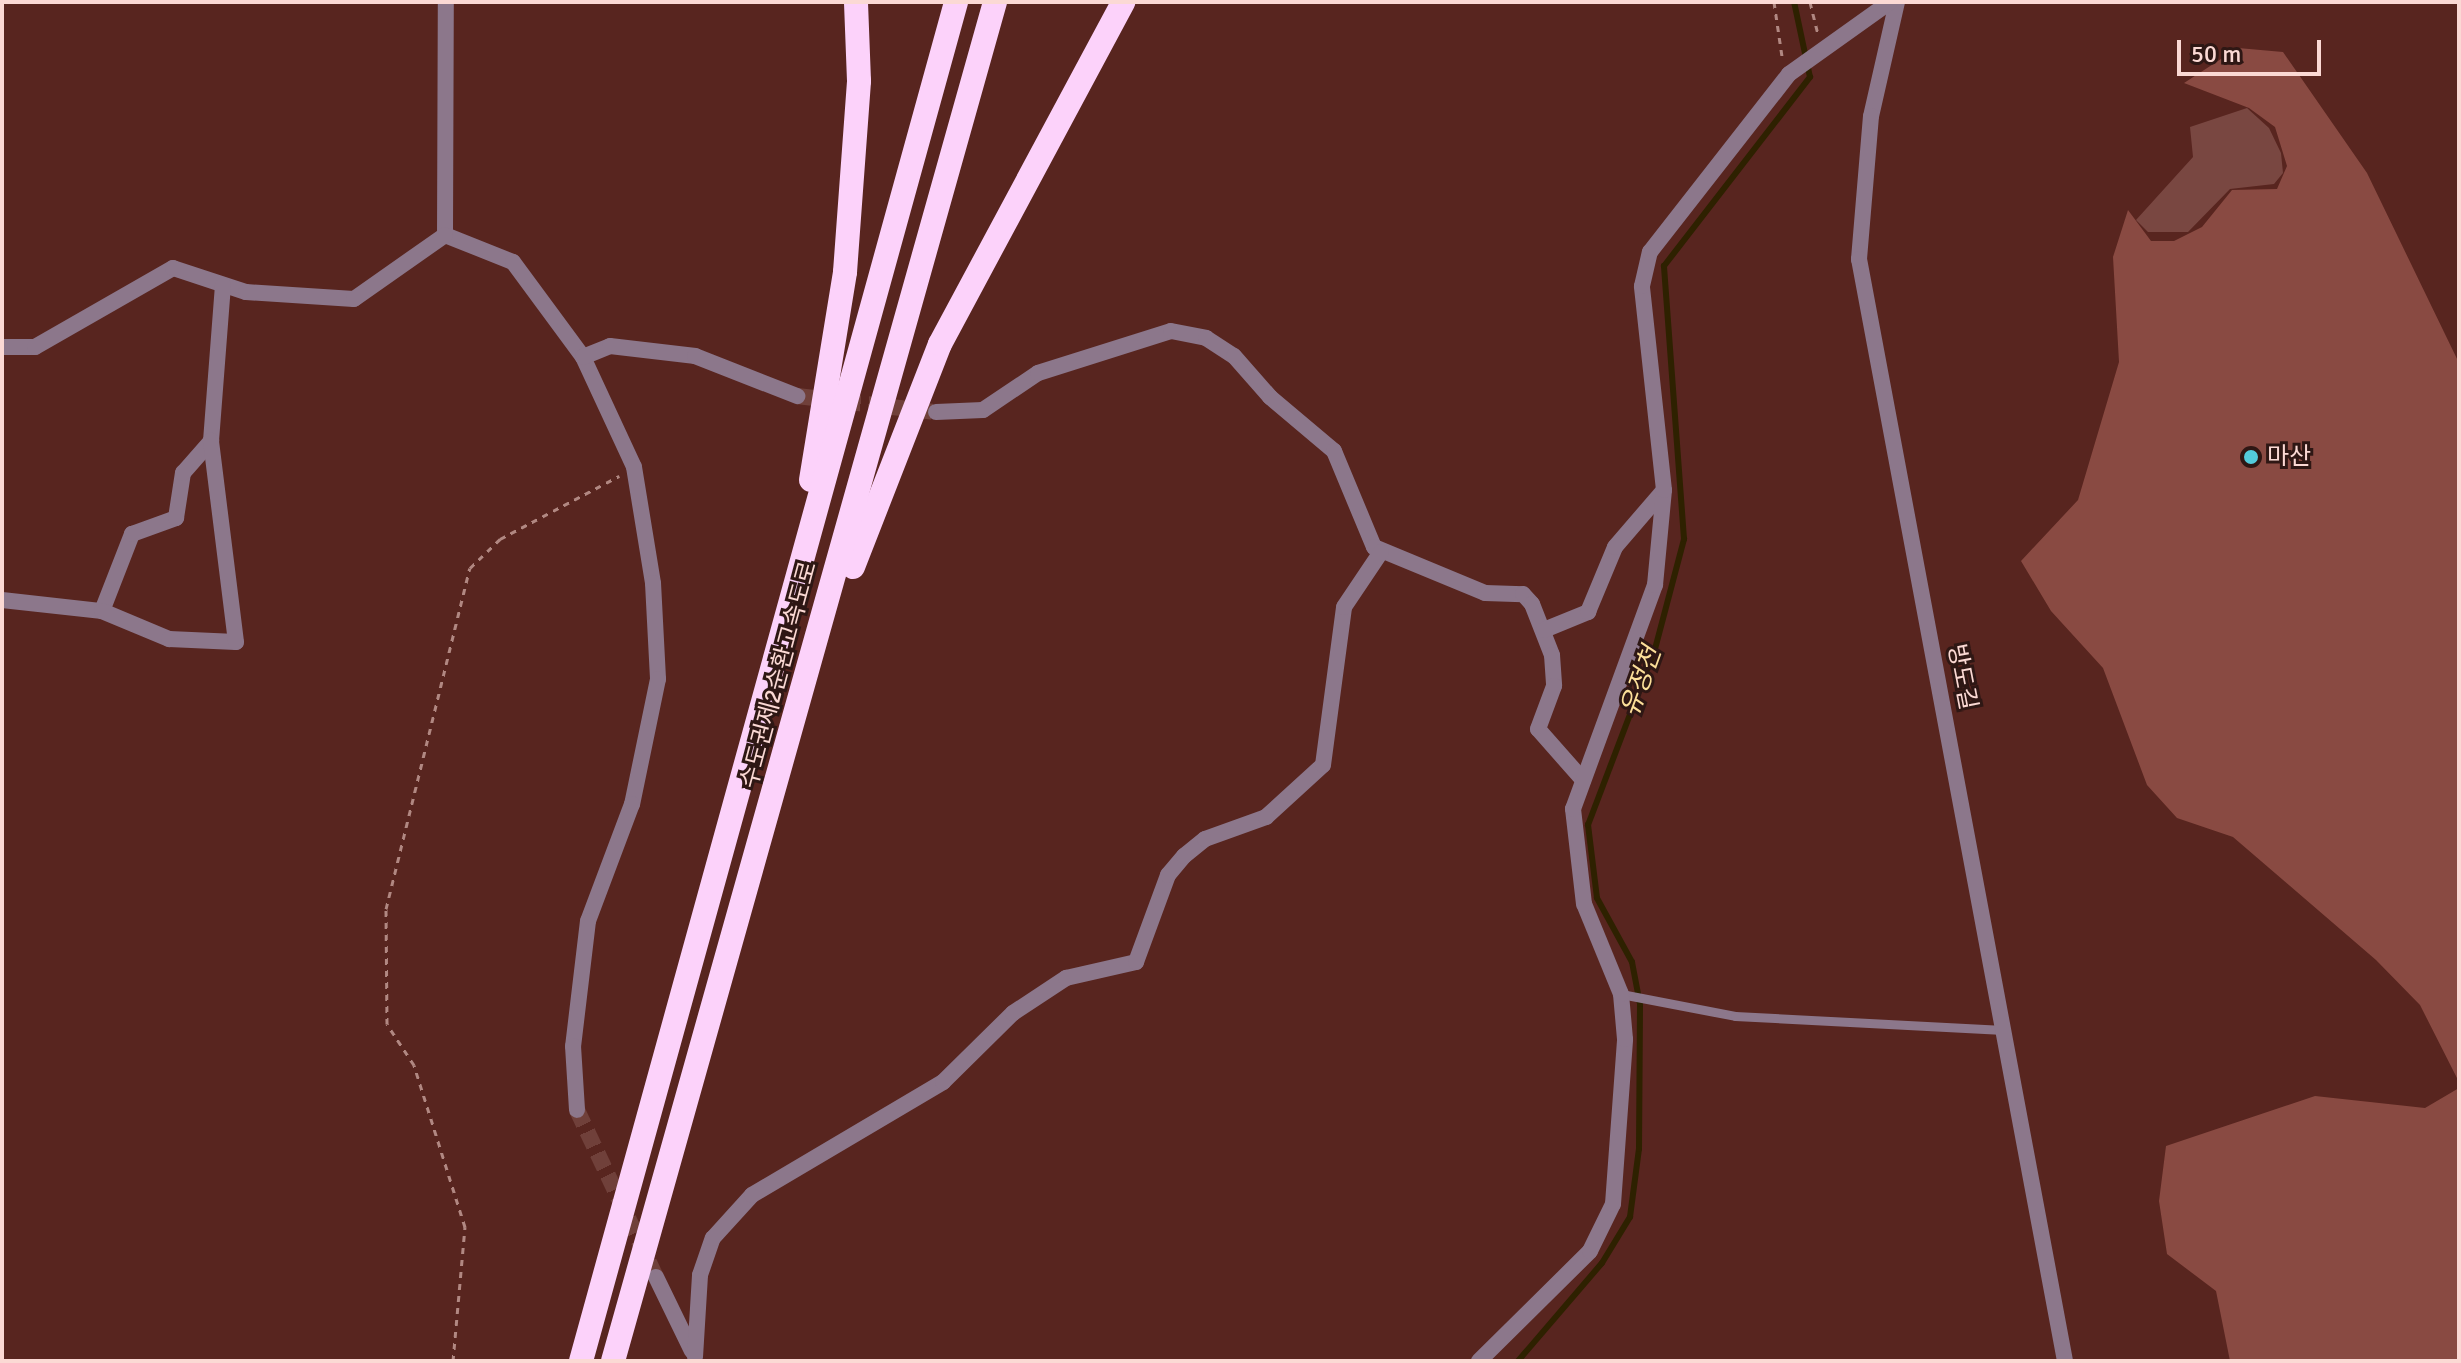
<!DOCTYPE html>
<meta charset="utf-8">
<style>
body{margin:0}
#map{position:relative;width:2461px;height:1363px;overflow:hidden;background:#58251f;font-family:Signika,"Noto Sans KR",sans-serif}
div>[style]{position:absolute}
.green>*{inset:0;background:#794741}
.forest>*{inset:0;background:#894a42}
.stream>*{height:6px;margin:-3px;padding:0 3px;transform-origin:3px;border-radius:3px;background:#2e2100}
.street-tunnel>*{height:16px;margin-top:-8px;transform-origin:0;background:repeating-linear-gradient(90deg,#70403a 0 16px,transparent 0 24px)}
.path>*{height:3px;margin-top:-1.5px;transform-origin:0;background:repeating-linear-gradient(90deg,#b18882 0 6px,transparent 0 12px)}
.lane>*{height:9px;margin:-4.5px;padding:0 4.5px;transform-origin:4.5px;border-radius:4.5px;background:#8c778b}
.street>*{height:16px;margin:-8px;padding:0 8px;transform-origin:8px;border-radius:8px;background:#8c778b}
.highway>*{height:24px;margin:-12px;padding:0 12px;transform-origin:12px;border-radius:12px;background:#fcd2fa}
.dots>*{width:22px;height:22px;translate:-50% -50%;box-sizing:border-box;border:4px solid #2e1714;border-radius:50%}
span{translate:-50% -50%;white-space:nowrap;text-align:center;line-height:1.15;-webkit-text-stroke:6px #2e1714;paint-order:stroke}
.poi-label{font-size:24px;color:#fbd9d4}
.left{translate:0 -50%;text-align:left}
.street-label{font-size:24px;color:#fbd9d4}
.water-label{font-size:26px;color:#fcdf99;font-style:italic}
.frame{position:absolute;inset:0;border:4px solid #fbd9d4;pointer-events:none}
.scale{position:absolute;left:2177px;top:40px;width:144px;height:36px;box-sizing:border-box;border:4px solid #fbd9d4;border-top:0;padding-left:10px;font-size:24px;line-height:28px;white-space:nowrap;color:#fbd9d4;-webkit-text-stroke:6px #2e1714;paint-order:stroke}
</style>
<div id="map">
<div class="green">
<i style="clip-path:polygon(2247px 108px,2269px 128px,2281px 153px,2283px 173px,2274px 184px,2230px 189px,2188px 232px,2148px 232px,2136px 220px,2193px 157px,2190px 127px)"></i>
</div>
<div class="forest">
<i style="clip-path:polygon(2238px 48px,2283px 52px,2367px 173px,2459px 363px,2459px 1082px,2420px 1005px,2376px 960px,2233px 837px,2177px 818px,2147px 785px,2103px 668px,2051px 611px,2021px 561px,2078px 500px,2119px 362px,2113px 257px,2128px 210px,2151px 241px,2174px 241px,2202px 227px,2232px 190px,2277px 189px,2287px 166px,2275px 127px,2249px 108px,2184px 83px)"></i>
<i style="clip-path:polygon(2459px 1088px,2459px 1361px,2230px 1361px,2216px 1291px,2167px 1254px,2159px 1201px,2166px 1146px,2315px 1096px,2425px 1108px)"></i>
</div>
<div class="stream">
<i style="left:1518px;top:1361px;width:129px;rotate:-49.4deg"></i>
<i style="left:1602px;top:1263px;width:54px;rotate:-58.7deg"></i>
<i style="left:1630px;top:1217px;width:69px;rotate:-82.5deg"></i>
<i style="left:1639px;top:1149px;width:145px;rotate:-89.6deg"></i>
<i style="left:1640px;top:1004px;width:43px;rotate:-100.8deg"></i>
<i style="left:1632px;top:962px;width:73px;rotate:-118.7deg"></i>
<i style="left:1597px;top:898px;width:74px;rotate:-97deg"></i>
<i style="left:1588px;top:825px;width:188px;rotate:-69.2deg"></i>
<i style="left:1655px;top:649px;width:114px;rotate:-75.2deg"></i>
<i style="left:1684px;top:539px;width:274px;rotate:-94.2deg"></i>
<i style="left:1664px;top:266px;width:239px;rotate:-52.3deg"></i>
<i style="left:1810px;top:77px;width:77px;rotate:-102deg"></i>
</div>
<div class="street-tunnel">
<i style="left:797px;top:396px;width:140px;rotate:6.6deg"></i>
<i style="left:577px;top:1110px;width:185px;rotate:64.7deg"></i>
</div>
<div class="path">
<i style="left:1774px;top:2px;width:55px;rotate:81.6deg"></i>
<i style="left:1810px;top:2px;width:32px;rotate:76deg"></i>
<i style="left:453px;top:1361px;width:135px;rotate:-84.9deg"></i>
<i style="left:465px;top:1227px;width:170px;rotate:-107.5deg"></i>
<i style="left:414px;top:1065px;width:49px;rotate:-123.4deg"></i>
<i style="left:387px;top:1024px;width:115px;rotate:-90.5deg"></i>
<i style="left:386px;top:909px;width:351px;rotate:-76.2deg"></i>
<i style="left:470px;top:568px;width:42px;rotate:-44deg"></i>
<i style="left:500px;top:539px;width:135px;rotate:-27.9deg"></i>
</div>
<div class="lane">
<i style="left:1621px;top:994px;width:116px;rotate:10.9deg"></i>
<i style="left:1735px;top:1016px;width:269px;rotate:3deg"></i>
</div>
<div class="street">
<i style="left:1897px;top:2px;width:117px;rotate:102.8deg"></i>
<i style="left:1871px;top:116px;width:144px;rotate:94.8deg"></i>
<i style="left:1859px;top:259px;width:1121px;rotate:79.41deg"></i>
<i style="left:445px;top:235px;width:73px;rotate:21.7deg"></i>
<i style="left:513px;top:262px;width:118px;rotate:53.6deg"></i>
<i style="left:583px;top:357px;width:121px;rotate:65.1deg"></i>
<i style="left:634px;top:467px;width:118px;rotate:80.7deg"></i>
<i style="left:653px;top:583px;width:96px;rotate:87deg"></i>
<i style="left:658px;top:679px;width:128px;rotate:101.7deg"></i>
<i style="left:632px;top:804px;width:125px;rotate:110.6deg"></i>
<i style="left:588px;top:921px;width:126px;rotate:96.8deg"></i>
<i style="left:573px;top:1046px;width:64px;rotate:86.4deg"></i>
<i style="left:445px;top:235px;width:233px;rotate:-89.8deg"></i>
<i style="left:2px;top:347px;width:33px"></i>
<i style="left:35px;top:347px;width:159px;rotate:-29.8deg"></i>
<i style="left:173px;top:268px;width:77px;rotate:18.2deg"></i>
<i style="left:246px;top:292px;width:108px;rotate:3.7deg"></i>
<i style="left:354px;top:299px;width:111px;rotate:-35.1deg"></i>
<i style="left:583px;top:357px;width:29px;rotate:-22deg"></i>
<i style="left:610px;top:346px;width:86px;rotate:6.7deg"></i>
<i style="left:695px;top:356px;width:110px;rotate:21.4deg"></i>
<i style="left:936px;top:412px;width:47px;rotate:-2.4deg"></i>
<i style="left:983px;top:410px;width:66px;rotate:-33.9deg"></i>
<i style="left:1038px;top:373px;width:139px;rotate:-17.5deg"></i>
<i style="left:1171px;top:331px;width:36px;rotate:11deg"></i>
<i style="left:1206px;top:338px;width:33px;rotate:33deg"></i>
<i style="left:1234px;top:356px;width:55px;rotate:48.7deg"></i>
<i style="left:1270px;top:397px;width:84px;rotate:40.2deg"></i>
<i style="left:1334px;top:451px;width:104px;rotate:67.4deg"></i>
<i style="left:1374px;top:547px;width:120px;rotate:22.5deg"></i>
<i style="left:1485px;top:593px;width:38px;rotate:2deg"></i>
<i style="left:1523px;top:594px;width:13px;rotate:48deg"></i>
<i style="left:1532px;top:604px;width:55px;rotate:68.6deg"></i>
<i style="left:1552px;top:655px;width:31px;rotate:86deg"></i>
<i style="left:1554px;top:686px;width:46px;rotate:110.4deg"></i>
<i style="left:1538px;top:729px;width:68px;rotate:48.6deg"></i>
<i style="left:2px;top:600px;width:101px;rotate:6.3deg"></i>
<i style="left:102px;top:611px;width:83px;rotate:-68.7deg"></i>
<i style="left:132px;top:534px;width:47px;rotate:-20deg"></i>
<i style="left:176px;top:518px;width:46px;rotate:-81.2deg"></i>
<i style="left:183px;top:473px;width:43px;rotate:-48.8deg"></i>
<i style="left:211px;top:441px;width:156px;rotate:-85.6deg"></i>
<i style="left:102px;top:611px;width:73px;rotate:22.7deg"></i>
<i style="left:169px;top:639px;width:67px;rotate:2.6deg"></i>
<i style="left:236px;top:642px;width:203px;rotate:-97.1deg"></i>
<i style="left:1544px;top:630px;width:48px;rotate:-22.2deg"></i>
<i style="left:1588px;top:612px;width:70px;rotate:-67.4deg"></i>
<i style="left:1615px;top:547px;width:75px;rotate:-49.3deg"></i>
<i style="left:656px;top:1277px;width:82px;rotate:64.1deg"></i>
<i style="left:695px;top:1357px;width:82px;rotate:-86.5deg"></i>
<i style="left:700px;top:1275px;width:39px;rotate:-71deg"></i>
<i style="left:713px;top:1238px;width:58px;rotate:-47.8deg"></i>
<i style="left:752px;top:1195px;width:222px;rotate:-30.6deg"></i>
<i style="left:943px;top:1082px;width:98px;rotate:-44.6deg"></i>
<i style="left:1013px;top:1013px;width:64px;rotate:-33.4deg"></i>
<i style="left:1066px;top:978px;width:72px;rotate:-12.9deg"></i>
<i style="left:1136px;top:962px;width:93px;rotate:-69.8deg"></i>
<i style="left:1168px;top:875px;width:25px;rotate:-50deg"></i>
<i style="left:1184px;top:856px;width:27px;rotate:-39deg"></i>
<i style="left:1205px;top:839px;width:65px;rotate:-19.8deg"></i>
<i style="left:1266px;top:817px;width:77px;rotate:-42.4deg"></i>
<i style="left:1323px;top:765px;width:159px;rotate:-82.4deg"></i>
<i style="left:1344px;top:607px;width:66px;rotate:-56.1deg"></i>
<i style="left:1479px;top:1361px;width:156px;rotate:-44.7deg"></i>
<i style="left:1590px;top:1251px;width:52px;rotate:-63.9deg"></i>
<i style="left:1613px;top:1204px;width:165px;rotate:-85.8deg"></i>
<i style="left:1625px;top:1039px;width:45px;rotate:-95.1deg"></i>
<i style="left:1621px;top:994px;width:97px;rotate:-112.3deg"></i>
<i style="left:1584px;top:904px;width:96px;rotate:-96.6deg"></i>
<i style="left:1573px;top:809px;width:239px;rotate:-69.9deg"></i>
<i style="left:1655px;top:585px;width:95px;rotate:-84.6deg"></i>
<i style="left:1664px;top:490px;width:205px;rotate:-96.2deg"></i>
<i style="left:1642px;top:286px;width:35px;rotate:-77deg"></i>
<i style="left:1650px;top:252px;width:226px;rotate:-52deg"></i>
<i style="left:1789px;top:74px;width:124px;rotate:-35.5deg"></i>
</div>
<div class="highway">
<i style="left:811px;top:480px;width:211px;rotate:-80.7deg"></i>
<i style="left:845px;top:272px;width:192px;rotate:-85.8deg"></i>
<i style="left:859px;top:81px;width:79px;rotate:-92.2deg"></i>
<i style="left:853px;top:567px;width:239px;rotate:-68.7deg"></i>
<i style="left:940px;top:344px;width:388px;rotate:-61.8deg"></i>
<i style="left:581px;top:1361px;width:1410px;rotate:-74.57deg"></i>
<i style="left:613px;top:1361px;width:1412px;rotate:-74.3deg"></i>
</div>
<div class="dots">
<i style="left:2251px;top:457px;background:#53cbdb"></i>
</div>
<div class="poi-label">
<span class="left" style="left:2267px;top:457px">마산</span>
</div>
<div class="street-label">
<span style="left:779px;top:675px;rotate:-75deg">수도권제2순환고속도로</span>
<span style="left:1962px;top:677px;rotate:79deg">방도길</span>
</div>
<div class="water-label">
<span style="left:1642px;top:682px;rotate:-70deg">유정천</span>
</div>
<div class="frame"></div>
<div class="scale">50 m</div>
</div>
